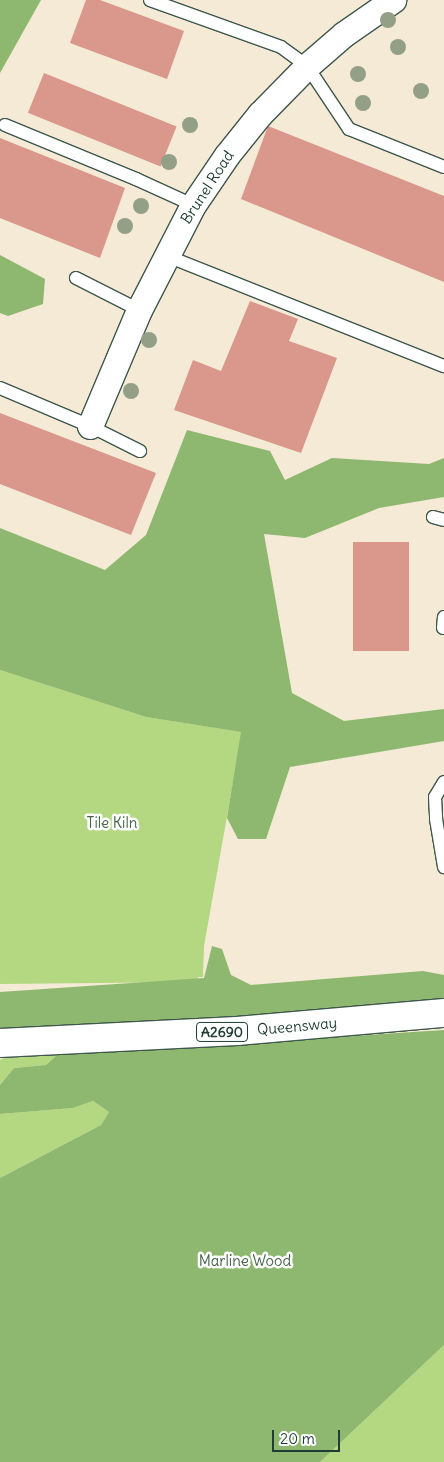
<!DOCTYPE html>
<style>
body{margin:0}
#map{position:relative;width:444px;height:1462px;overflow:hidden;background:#f4ead5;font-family:Delius,sans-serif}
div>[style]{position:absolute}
.green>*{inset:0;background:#b3d881}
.forest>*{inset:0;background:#8eb86f}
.building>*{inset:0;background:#da978c;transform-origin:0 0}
.roads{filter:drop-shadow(1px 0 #3f574c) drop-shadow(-1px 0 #3f574c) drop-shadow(0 1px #3f574c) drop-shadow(0 -1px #3f574c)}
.lane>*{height:12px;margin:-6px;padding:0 6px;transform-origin:6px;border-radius:6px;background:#fff}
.street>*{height:25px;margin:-12.5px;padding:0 12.5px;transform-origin:12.5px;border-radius:12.5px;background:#fff}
.primary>*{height:28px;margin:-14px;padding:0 14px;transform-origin:14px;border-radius:14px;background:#fff}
.trees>*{width:16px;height:16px;margin:-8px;border-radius:50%;background:#93a087}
span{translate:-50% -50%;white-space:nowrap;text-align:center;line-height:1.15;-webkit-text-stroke:5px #fff;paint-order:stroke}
.shield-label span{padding:1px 4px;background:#fff;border:1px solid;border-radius:4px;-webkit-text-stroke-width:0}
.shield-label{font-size:14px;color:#1f3d34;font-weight:700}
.street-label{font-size:15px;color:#1f3d34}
.park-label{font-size:15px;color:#446447}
.scale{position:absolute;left:272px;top:1430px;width:68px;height:22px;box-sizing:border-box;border:2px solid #1f3d34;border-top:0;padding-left:6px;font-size:15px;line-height:18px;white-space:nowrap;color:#1f3d34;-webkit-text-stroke:4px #fff;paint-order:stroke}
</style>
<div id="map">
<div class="green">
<i style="clip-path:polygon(0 670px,146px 717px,242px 732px,204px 946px,203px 977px,198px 977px,197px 982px,0 984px)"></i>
<i style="clip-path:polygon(57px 1055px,46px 1065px,14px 1068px,0 1085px,0 1060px,4px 1058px)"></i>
<i style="clip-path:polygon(93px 1101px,109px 1112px,101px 1125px,0 1178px,0 1114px,73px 1108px)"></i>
<i style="clip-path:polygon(444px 1345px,444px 1462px,320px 1462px)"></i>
</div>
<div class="forest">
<i style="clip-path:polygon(0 0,41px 0,0 73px)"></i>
<i style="clip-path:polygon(0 255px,45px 279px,43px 304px,8px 316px,0 313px)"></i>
<i style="clip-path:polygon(187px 430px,270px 451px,285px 480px,332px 458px,429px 464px,444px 458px,444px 497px,379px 508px,305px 538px,264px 534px,292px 693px,344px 721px,444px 709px,444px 741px,290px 767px,266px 839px,238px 839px,227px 818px,241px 732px,146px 717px,0 670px,0 528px,105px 570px,146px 535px)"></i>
<i style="clip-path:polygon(212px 946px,222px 949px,231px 975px,251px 985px,423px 971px,444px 975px,444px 997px,439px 1000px,182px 1023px,0 1028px,0 992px,204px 978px)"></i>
<i style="clip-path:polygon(444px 1030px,444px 1345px,320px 1462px,0 1462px,0 1178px,101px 1125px,109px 1112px,93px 1101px,73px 1108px,0 1114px,0 1085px,14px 1068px,46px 1065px,57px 1055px)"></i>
</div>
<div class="building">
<i style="clip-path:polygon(86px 0,100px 0,184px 31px,167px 79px,70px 43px)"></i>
<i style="left:44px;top:73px;width:143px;height:43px;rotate:22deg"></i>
<i style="clip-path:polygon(268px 126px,444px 196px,444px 282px,241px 199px)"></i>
<i style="clip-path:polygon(0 138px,125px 188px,100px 258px,0 218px)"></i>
<i style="clip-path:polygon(250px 301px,298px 319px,289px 341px,337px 358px,301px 453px,174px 410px,193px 360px,221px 371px)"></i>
<i style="clip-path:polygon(0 413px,156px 473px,131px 535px,0 484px)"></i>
<i style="left:409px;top:542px;width:109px;height:56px;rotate:90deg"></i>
</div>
<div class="roads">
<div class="lane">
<i style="left:150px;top:0;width:139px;rotate:19.7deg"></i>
<i style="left:281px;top:47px;width:32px;rotate:36deg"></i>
<i style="left:307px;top:66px;width:76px;rotate:56.3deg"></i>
<i style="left:349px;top:129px;width:102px;rotate:21.8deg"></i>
<i style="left:5px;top:125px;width:142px;rotate:22.4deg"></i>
<i style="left:136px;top:179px;width:63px;rotate:24.5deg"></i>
<i style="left:167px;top:256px;width:298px;rotate:21.7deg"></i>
<i style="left:76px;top:278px;width:71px;rotate:26.9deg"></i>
<i style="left:0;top:388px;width:98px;rotate:22.9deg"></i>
<i style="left:90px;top:426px;width:56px;rotate:26.6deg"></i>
<i style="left:433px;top:517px;width:11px;rotate:15deg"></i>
<i style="left:443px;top:628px;width:11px;rotate:-85deg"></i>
<i style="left:444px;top:782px;width:17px;rotate:121deg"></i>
<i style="left:435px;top:797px;width:22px;rotate:87deg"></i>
<i style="left:436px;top:819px;width:49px;rotate:80.5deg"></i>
</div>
<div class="street">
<i style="left:90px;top:426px;width:126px;rotate:-67.1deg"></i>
<i style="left:139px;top:310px;width:118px;rotate:-62.8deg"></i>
<i style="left:193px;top:205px;width:60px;rotate:-55.8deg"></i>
<i style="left:227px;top:155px;width:53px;rotate:-51.2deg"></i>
<i style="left:260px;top:114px;width:67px;rotate:-45.6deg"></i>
<i style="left:307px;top:66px;width:49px;rotate:-40.9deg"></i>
<i style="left:344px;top:34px;width:60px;rotate:-34.8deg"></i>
</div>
<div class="primary">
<i style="left:0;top:1043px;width:237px;rotate:-2.9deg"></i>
<i style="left:237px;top:1031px;width:208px;rotate:-5deg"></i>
</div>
</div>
<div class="trees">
<i style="left:388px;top:20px"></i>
<i style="left:398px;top:47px"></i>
<i style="left:358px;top:74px"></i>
<i style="left:421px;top:91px"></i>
<i style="left:363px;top:103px"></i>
<i style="left:190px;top:125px"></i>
<i style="left:169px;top:162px"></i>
<i style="left:141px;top:206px"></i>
<i style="left:125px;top:226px"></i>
<i style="left:149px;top:340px"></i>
<i style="left:131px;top:391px"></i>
</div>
<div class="shield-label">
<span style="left:222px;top:1032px">A2690</span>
</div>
<div class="street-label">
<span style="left:207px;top:187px;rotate:-57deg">Brunel Road</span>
<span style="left:297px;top:1026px;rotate:-5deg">Queensway</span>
</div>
<div class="park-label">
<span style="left:112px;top:823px">Tile Kiln</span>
<span style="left:245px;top:1261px">Marline Wood</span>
</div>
<div class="scale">20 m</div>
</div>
